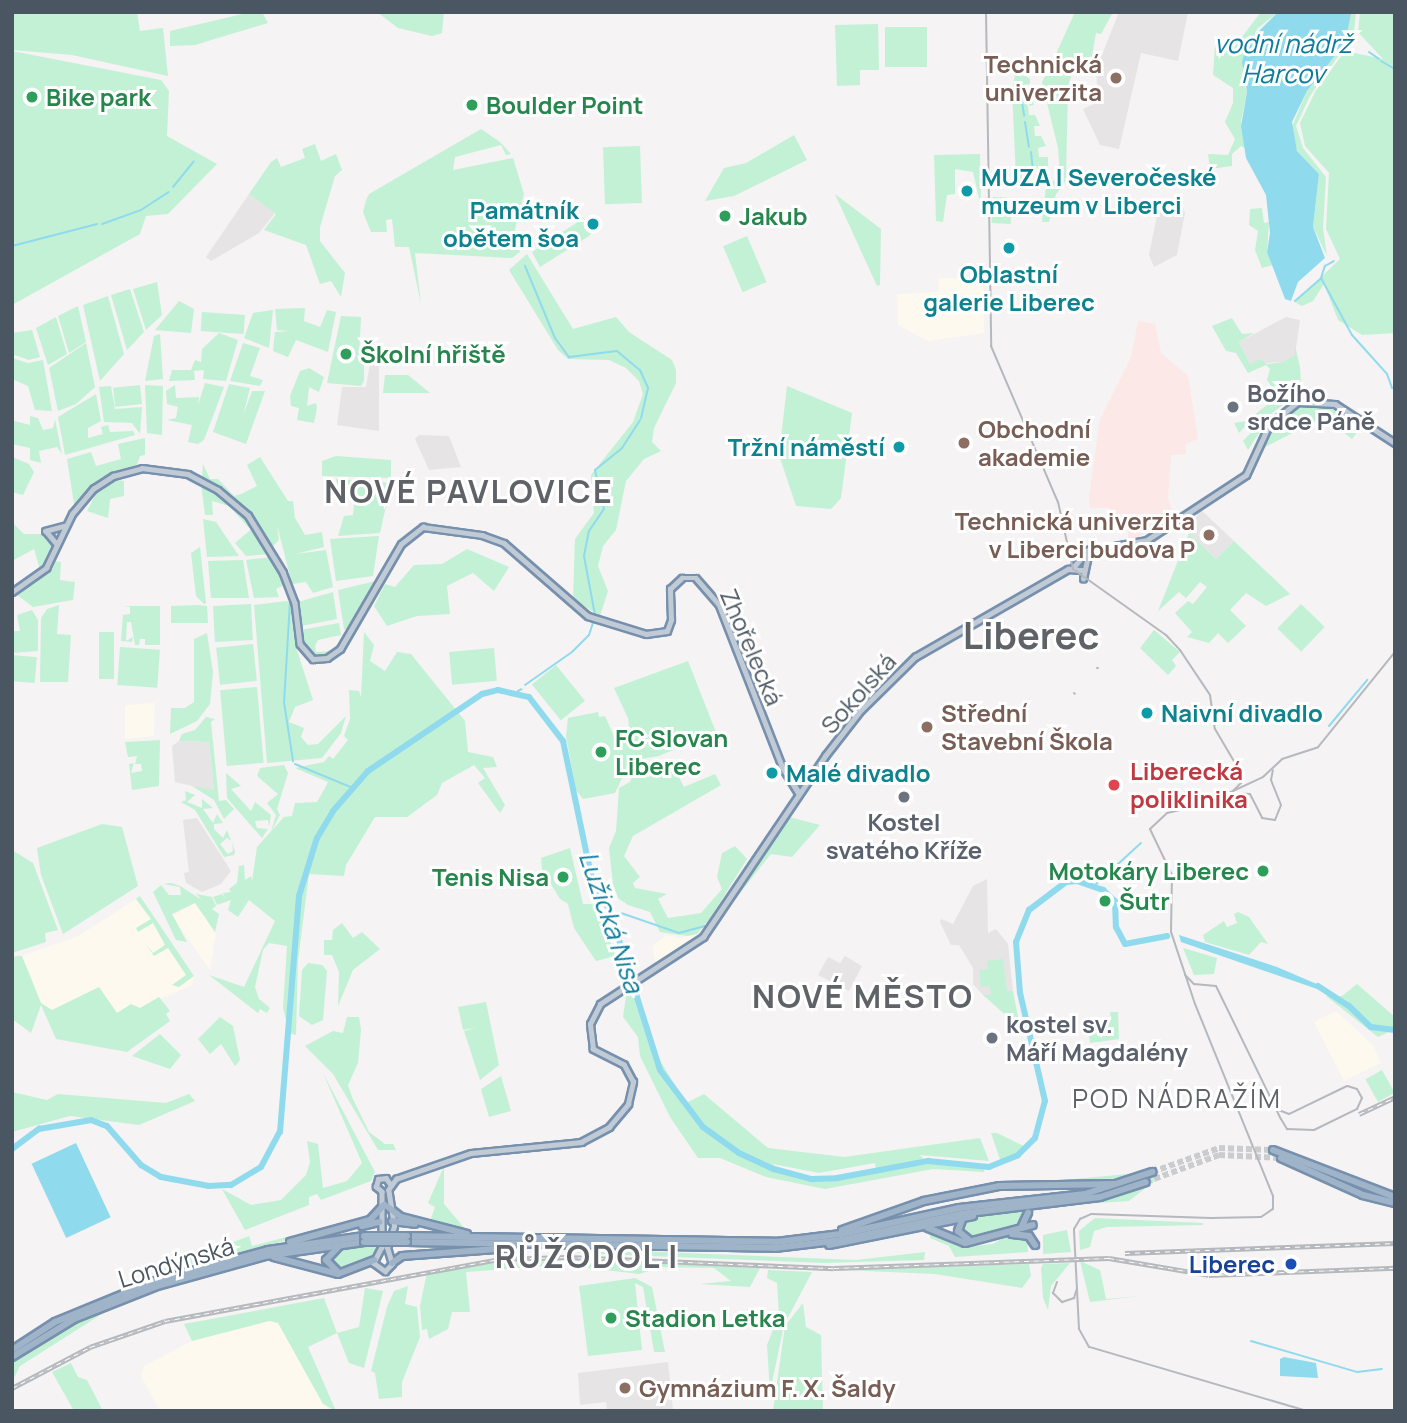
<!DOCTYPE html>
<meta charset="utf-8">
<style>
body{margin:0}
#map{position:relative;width:1407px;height:1423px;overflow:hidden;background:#f5f3f3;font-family:Manrope,sans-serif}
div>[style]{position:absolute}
.commercial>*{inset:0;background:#fdf9ef}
.education>*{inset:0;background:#e6e4e5}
.medical>*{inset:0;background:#fce8e6}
.green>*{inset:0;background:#c3f1d5;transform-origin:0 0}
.water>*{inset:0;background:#90daee;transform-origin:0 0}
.stream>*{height:2px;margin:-1px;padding:0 1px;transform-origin:1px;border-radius:1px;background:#90daee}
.river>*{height:6px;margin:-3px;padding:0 3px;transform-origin:3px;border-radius:3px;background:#90daee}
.trunk-tunnel>*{height:6px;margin-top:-3px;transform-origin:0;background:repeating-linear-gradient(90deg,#caccce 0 6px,transparent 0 9px)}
.roads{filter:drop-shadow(2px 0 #7690ad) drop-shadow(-2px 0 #7690ad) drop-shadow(0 2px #7690ad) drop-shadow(0 -2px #7690ad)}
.secondary>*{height:4.5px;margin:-2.25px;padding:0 2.25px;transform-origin:2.25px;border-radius:2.25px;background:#c1cbd6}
.trunk>*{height:6px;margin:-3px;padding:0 3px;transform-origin:3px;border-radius:3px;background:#9fb4c9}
.tram>*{height:2px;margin:-1px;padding:0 1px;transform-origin:1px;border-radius:1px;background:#b5b8bd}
.rail>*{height:4.5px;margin-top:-2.25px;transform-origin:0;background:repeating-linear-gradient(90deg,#fff 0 5px,#b5b8bd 0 10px);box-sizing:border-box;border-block:2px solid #b5b8bd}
.bridges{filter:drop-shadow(2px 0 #7690ad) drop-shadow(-2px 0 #7690ad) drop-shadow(0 2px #7690ad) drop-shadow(0 -2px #7690ad)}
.trunk-bridge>*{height:6px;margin:-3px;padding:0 3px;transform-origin:3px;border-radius:3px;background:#9fb4c9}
.dots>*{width:19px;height:19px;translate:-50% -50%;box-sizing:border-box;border:4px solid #fff;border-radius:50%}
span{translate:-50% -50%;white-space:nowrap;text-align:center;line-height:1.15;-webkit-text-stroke:6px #fff;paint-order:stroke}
.education-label{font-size:24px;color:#785e54;font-weight:700}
.right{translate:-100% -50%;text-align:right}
.left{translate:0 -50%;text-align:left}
.leisure-label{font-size:24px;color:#27864d;font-weight:700}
.culture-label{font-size:24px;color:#0d838f;font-weight:700}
.worship-label{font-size:24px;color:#5b616d;font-weight:700}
.street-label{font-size:24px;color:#4a5661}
.health-label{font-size:24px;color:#be3a42;font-weight:700}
.transit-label{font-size:24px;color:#164399;font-weight:700}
.water-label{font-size:26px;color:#0c7c9b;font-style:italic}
.neighbourhood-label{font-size:26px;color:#5f6368;letter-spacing:2px}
.district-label{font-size:32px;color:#5f6368;font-weight:700;letter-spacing:2px}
.town-label{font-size:38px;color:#5f6368;font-weight:700}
.frame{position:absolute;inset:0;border:14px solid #4a5661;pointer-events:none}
</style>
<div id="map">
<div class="commercial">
<i style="clip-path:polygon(939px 278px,983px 278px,984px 333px,928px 341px,898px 325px,897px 294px,938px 292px)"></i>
<i style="clip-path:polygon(155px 703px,154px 736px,125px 739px,125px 705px)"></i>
<i style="clip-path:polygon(141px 896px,167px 944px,194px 976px,192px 985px,140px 1008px,117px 1013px,99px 987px,52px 1010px,41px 1003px,22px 956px,78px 936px)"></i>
<i style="clip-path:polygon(195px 903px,216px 934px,210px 970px,172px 916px)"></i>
<i style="clip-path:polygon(697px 934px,694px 941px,657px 967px,652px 946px,667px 935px,680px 938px)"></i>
<i style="clip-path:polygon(1336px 1011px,1373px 1045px,1381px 1063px,1344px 1081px,1314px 1022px)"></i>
<i style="clip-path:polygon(272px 1320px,281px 1325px,329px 1411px,160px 1411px,141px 1376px,144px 1366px,192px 1341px)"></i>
</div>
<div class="education">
<i style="clip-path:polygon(1119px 12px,1188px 12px,1178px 61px,1141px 53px,1119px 149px,1100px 145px,1083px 109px,1098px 102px,1096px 70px)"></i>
<i style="clip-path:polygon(249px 194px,275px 213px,259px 233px,211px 261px,206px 257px)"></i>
<i style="clip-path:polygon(1159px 205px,1183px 208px,1185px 213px,1177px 255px,1154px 267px,1149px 255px)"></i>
<i style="clip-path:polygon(1286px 317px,1300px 320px,1295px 355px,1283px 362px,1250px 364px,1239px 342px)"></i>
<i style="clip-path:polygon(370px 364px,379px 365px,379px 431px,337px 425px,342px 387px,366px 387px)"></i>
<i style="clip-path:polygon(419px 435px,449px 436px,461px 467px,429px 470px,415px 439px)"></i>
<i style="clip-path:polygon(1200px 509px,1234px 541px,1216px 559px,1189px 533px)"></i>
<i style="clip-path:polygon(179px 741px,209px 742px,214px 791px,175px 782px,172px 746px)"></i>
<i style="clip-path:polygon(197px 818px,231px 871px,221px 884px,202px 892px,186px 883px,184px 873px,189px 872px,183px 820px)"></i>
<i style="clip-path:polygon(987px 879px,988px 933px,996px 929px,1008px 944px,1013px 991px,983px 995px,973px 984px,973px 968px,959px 945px,951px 945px,940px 922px,941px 919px,953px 924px,973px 886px)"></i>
<i style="clip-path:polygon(845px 956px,862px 966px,849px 991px,818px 975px,828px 957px,840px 963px)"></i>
<i style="clip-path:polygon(668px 1362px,673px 1410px,607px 1411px,606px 1402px,580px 1405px,578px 1373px)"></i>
</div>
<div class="medical">
<i style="clip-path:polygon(1138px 321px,1155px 324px,1161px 353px,1188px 376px,1198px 439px,1185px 444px,1186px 454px,1171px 455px,1168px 498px,1173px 516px,1128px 543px,1128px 518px,1111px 516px,1110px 508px,1090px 508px,1089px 497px,1100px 419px,1131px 357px)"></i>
</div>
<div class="green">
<i style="clip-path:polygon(12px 12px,137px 12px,140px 31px,163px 28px,168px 76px,72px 55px,12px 50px)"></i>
<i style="clip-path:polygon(251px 12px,262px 12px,268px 23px,195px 45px,170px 46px,170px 31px)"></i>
<i style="clip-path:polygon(377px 12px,444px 12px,442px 33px,432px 36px,398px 28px)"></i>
<i style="clip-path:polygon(1075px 12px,1113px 12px,1101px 34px,1096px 33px,1091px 63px,1074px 69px,1068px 86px,1066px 181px,1056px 194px,1049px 222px,1042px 222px,1046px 186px,1060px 176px,1058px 148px,1042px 82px,1047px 73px,1063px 65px,1055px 56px)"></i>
<i style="clip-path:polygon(1261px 12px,1278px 12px,1257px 29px,1242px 76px,1247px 92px,1241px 121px,1245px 148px,1241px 146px,1232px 154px,1232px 166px,1210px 169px,1208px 154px,1228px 155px,1235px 139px,1225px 122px,1233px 103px,1233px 88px,1213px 75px,1215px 46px,1232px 50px)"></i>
<i style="clip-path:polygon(1350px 12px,1356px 12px,1354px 34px,1310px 96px,1296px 126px,1303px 148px,1326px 177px,1323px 228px,1327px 256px,1313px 227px,1319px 174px,1297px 151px,1291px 129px,1307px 91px,1345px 43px)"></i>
<i style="clip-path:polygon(1360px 12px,1395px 12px,1395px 333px,1362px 335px,1338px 320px,1324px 284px,1313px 301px,1302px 306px,1295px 302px,1340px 259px,1326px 229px,1329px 173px,1305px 146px,1300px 123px,1316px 90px,1345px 51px,1383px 59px,1358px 32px)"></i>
<i style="clip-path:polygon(878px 24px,879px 70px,860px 70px,860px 85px,837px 86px,835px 25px)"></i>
<i style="left:885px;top:27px;width:42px;height:40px"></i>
<i style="clip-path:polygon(12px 51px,161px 80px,169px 91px,167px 136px,217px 164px,168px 214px,146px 216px,140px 234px,12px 305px)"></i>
<i style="clip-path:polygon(1016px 69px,1030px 79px,1030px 84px,1023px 85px,1024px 94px,1030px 94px,1034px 105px,1028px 106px,1029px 115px,1035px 115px,1040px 126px,1034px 126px,1035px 136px,1041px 136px,1046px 146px,1038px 148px,1039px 157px,1048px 157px,1048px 167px,1038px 168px,1030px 180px,1016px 179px,1012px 90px)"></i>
<i style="clip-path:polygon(481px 129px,500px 142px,511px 154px,506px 155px,501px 145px,455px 157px,453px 170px,513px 158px,524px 194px,514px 233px,520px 252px,512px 258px,415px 253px,421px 304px,409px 247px,395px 247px,392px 219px,386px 220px,387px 232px,371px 232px,363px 212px,366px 200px,369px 194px)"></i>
<i style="clip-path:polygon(794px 135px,807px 160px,734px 196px,705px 201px,724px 168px,746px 163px)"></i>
<i style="clip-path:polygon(315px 144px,321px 161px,336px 154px,342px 170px,335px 176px,320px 227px,320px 241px,345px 273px,341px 297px,331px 281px,320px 284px,306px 245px,264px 230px,276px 214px,249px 194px,271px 162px,277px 158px,281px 167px,305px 158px,302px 149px)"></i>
<i style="left:640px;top:146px;width:57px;height:37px;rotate:88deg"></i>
<i style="clip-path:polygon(980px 154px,981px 207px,973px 172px,955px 169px,955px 194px,947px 195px,943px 222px,936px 221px,934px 155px)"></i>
<i style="clip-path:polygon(835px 194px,881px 229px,880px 285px,877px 286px)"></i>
<i style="left:993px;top:197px;width:19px;height:26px;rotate:3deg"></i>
<i style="clip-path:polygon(1262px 208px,1264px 223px,1269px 222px,1267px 252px,1273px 265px,1262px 268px,1255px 250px,1258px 231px,1249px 225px,1250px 209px)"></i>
<i style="clip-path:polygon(584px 218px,593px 231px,589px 236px,540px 267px,532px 252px)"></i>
<i style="left:747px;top:236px;width:50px;height:26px;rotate:67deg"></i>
<i style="clip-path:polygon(527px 254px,573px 329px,616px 317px,629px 332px,672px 360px,676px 370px,676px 383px,654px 428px,652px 442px,661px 451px,644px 459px,626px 481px,616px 530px,603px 546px,598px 566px,608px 591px,600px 616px,573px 599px,575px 539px,594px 513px,591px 475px,633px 422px,643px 394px,639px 381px,626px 368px,609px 360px,568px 359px,558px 350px,509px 270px)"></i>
<i style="clip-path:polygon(157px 282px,162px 315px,146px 330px,133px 289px)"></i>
<i style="clip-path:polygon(130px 289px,144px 332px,127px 350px,111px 295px)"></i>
<i style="clip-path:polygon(108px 296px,124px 354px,100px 381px,83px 305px)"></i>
<i style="clip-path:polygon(179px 301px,194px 309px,191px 333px,155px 330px)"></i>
<i style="clip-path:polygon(78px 306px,86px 342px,69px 353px,58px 316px)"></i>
<i style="clip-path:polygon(305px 308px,304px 321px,320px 327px,327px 310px,336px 312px,328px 352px,296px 340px,288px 357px,273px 351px,275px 332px,289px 331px,277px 330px,275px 309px)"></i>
<i style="clip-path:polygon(273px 310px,269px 348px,244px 338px,253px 313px)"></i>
<i style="left:202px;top:312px;width:43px;height:19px;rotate:4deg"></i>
<i style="clip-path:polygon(341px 316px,361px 317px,359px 357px,364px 358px,364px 381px,361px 386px,327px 383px)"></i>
<i style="clip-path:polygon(56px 317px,67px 354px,48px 365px,36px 328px)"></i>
<i style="clip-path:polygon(1232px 318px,1242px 334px,1254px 333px,1239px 342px,1250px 364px,1260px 359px,1267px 364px,1283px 362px,1295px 355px,1295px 346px,1300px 367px,1301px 384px,1295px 396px,1272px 413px,1248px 450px,1243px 441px,1255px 428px,1249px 422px,1239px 433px,1234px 423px,1247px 421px,1278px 396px,1267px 380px,1270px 369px,1266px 365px,1248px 373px,1236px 353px,1226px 351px,1212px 326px)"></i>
<i style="clip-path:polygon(32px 330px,40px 357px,29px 360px,12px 354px,12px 333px)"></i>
<i style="clip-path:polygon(219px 333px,238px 340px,226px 381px,203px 379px,204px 370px,194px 371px,195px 380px,169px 381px,172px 370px,191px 370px,195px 360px,201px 362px,202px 349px)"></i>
<i style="clip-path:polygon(160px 334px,163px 379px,145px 381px,154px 336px)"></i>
<i style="clip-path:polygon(86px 343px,95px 387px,76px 404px,58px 411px,49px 368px)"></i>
<i style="clip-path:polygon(243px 343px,260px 348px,250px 376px,263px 380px,260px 386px,230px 381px)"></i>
<i style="clip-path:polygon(12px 358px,28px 363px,43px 360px,52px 411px,35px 410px,28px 386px,12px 379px)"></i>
<i style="clip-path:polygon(309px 368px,324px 377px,319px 392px,309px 387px,307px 406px,316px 403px,317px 408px,314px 423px,297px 420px,299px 408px,291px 406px,290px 396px,300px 371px)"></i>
<i style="clip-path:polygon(385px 375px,408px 375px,430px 393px,383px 393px)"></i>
<i style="clip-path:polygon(205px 383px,224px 387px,204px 440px,198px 444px,188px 442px,192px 425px,167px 420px,176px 418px,178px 407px,167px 404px,166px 391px,175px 385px,176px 398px,199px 397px,198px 405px)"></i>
<i style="clip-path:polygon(229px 384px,250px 388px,243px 416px,252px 391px,265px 391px,246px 444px,213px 432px)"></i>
<i style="left:140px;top:385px;width:19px;height:27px;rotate:84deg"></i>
<i style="clip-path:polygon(145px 385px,163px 386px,162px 435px,147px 433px)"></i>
<i style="clip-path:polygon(111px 386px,115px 409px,142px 407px,140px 434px,132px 423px,104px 422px,99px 387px)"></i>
<i style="clip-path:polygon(787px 386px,852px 413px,841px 498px,831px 509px,796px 506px,779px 455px)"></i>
<i style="clip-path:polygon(96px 394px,101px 421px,88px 428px,88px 438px,103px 434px,101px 427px,108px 425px,110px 432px,133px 431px,135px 435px,65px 455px,58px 417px)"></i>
<i style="clip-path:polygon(1321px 403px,1362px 426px,1352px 439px,1324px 417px,1263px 448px,1268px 430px,1279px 417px,1301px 404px)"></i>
<i style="clip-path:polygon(12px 414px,14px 421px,30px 425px,30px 416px,38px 418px,43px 430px,53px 428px,55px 419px,62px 454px,57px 447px,39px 451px,41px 463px,30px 460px,30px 448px,12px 444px)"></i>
<i style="clip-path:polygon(145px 438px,145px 455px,140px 456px,137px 465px,100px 480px,74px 504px,67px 459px,91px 452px,96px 466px,121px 459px,118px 444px)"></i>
<i style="clip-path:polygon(336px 456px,391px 460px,391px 478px,322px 476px,322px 461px)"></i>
<i style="clip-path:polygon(12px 457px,29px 464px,34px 472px,23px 495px,12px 492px)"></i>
<i style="clip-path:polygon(260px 457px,288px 501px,293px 501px,295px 518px,305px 535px,322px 532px,324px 547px,295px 554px,326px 550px,333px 587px,313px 593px,306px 582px,292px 584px,277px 525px,279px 540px,273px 546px,240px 505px,202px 478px,203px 464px,210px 479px,218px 479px,234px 496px,241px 494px,257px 486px,247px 465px)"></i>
<i style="clip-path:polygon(336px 479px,391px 483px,380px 533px,338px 536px,344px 516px,353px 515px,355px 497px,339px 493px)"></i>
<i style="clip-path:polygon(117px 480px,124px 481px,124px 496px,110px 499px,108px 518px,87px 511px,97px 492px)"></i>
<i style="clip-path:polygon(201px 484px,232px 505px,252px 525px,249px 528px,229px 506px,212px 501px,213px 515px,205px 515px)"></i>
<i style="clip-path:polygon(203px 519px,216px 522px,239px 556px,207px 557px)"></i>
<i style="clip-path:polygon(14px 524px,24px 534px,44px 534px,53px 541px,51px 554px,40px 570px,34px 549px,12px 561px)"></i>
<i style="clip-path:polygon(254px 527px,271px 554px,246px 556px,235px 543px)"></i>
<i style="clip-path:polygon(1189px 533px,1216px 559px,1234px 541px,1290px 594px,1266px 606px,1246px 593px,1230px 610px,1246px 626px,1228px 643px,1218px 633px,1209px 643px,1187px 637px,1192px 632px,1175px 613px,1188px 601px,1193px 604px,1207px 587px,1200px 582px,1186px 598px,1179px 592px,1158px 611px)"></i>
<i style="clip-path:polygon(379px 536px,373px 576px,336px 581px,330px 539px)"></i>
<i style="clip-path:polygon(200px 547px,206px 603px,204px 604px,196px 596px,191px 553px)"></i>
<i style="clip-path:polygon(467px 549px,509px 567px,494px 591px,473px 573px,447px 586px,450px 614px,417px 616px,387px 626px,374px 606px,385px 584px,395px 587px,414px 565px,442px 564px)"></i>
<i style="clip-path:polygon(272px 557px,284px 585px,276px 589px,279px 597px,254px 598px,246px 560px)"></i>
<i style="clip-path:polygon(243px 560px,249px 598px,211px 598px,208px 561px)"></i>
<i style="clip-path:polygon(54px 561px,61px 562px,60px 580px,75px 582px,73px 600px,33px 607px,16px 594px)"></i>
<i style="clip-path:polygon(376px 581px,348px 630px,344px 629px,338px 590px)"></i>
<i style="clip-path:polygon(333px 592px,337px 619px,301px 626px,298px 602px)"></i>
<i style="clip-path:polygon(287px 601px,293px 606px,296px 647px,313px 700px,295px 707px,289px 722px,304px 728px,301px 737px,308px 745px,318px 744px,346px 716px,341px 733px,322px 758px,267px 763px,254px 605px)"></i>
<i style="left:251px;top:604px;width:36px;height:38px;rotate:87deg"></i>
<i style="left:1301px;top:604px;width:33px;height:34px;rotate:44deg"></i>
<i style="clip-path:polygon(59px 605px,57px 634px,71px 635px,68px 682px,40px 682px,41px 618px,47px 609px)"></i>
<i style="clip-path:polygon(197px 605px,207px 606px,208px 623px,171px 623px,171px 606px)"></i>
<i style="clip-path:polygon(124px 606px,160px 606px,160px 645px,145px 645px,145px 639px,140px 639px,139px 645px,135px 645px,131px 622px,127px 622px,126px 641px,133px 637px,132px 642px,121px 641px,123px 615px,130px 614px,130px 607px)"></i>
<i style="clip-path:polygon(32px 610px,38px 620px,38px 651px,12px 653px,12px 631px,20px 631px,17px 615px)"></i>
<i style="clip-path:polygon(339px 623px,341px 635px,318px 640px,315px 646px,316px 652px,331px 651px,343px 641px,328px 656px,313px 657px,303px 646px,300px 630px)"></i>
<i style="clip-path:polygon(1154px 630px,1180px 652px,1172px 660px,1176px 666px,1168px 675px,1140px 648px)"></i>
<i style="left:99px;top:632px;width:15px;height:47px"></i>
<i style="clip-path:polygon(364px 632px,374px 645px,370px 661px,385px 671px,397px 652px,411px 654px,465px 721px,468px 752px,493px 757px,497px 767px,483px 768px,505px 805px,500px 813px,478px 783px,485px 778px,474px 765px,442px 783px,437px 795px,407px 817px,375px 817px,346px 865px,344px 876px,309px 874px,298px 961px,296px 1035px,289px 1033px,283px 1008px,287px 946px,269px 943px,263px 950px,255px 987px,259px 999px,270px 1008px,267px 1013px,260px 1009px,258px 1013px,209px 975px,244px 987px,275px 921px,249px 900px,238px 917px,228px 910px,231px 900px,217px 905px,213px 897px,222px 894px,225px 898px,223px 893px,231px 892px,229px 889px,237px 883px,239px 866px,244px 865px,245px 880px,251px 876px,252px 881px,257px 847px,284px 817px,292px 816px,295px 803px,317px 802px,325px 788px,328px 782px,295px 768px,324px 762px,329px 756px,333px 759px,348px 740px,344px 736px,350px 719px,349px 690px,359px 691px,361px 697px)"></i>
<i style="clip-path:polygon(207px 633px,213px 672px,210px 704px,197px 721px,170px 734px,171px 708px,185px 708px,194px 702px,194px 639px)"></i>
<i style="left:253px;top:644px;width:37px;height:37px;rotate:84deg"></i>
<i style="left:120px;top:647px;width:40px;height:38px;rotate:4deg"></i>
<i style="left:494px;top:648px;width:33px;height:45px;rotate:85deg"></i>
<i style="left:12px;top:655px;width:25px;height:26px;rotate:5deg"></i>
<i style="clip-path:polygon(688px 661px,719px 740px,708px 745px,703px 737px,659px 756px,630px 761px,615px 793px,583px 799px,576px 790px,566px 736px,568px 718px,598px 712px,599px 717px,605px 716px,614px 736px,631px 742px,628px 718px,614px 688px)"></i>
<i style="left:556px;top:665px;width:46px;height:31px;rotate:51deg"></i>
<i style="left:257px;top:687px;width:76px;height:37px;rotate:85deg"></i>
<i style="clip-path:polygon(206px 717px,215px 719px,211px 722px,219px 801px,226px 800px,234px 809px,224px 819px,214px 800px,192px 786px,214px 790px,209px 742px,179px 741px,182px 734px,195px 730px)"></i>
<i style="clip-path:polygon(160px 740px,159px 786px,132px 790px,129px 764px,134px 763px,131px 773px,142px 771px,141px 764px,135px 764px,137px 756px,128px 757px,125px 742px)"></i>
<i style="clip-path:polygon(644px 764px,648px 777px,674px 767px,684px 787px,715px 774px,721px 785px,633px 836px,624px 856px,640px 877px,633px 883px,635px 888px,667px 894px,658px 899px,668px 918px,701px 913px,722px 889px,717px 877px,722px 853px,735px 846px,747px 859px,711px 917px,697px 934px,688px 936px,660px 932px,650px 912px,628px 905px,618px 898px,613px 884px,609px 848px,616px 831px,619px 788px,630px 782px,636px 767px)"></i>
<i style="clip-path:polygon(284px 765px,288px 773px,277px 809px,280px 815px,271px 832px,276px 815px,267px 803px,278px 794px,257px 776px,260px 768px)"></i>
<i style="clip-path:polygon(226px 773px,241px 786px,231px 789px,251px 811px,255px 802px,271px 815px,269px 827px,268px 820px,255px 821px,257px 828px,268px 829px,262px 838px,227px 798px)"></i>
<i style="clip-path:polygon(185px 791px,195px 795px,187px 802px,202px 808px,202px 799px,213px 808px,203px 809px,213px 823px,217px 814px,223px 823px,214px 824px,214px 829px,223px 838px,227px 830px,231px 841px,227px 838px,220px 844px,228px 854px,233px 851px,232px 842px,235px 852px,234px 855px,224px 857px,195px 810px,181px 802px,186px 800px)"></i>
<i style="clip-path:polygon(789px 817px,820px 825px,792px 857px,771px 854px,729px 907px)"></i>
<i style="clip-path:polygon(102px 824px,122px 827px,138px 886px,63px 934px,41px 875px,37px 848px)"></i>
<i style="clip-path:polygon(570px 848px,583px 904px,593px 904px,603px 917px,615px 956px,596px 961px,574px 928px,568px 904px,560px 899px,542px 869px,541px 858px)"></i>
<i style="clip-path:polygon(12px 850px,33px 863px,58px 930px,45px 933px,46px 942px,12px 953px)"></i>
<i style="clip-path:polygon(171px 883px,180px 886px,202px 900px,196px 894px,212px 897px,216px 906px,212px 909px,219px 914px,215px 932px,195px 903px,172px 914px,187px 942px,176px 940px,153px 892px,161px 885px,169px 895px,181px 895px,180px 887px,163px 884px)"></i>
<i style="clip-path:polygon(140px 896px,194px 976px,179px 987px,172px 985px,186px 975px,168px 948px,154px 956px,146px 944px,153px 953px,165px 945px,153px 923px,138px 932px,136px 928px,151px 919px,136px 899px)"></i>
<i style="clip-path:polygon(1238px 912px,1249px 917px,1268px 944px,1261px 942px,1249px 955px,1205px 942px,1203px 935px,1224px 921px,1227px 927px,1237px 923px,1234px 914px)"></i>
<i style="clip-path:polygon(342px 923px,353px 938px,362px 932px,380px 949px,353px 970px,338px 1006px,339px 972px,332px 955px,324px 955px,324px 940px,332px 940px,333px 930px)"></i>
<i style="clip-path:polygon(1183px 948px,1217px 958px,1214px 974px,1194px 975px)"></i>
<i style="clip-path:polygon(18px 956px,22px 956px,41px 1003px,52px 1010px,99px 987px,117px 1013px,131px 1004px,140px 1008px,159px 997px,170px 1011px,166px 1014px,170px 1021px,127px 1052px,56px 1039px,41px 1005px,31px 1033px,12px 1019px,12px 957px)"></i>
<i style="clip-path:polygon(1003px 959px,1007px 991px,1013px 991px,1018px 1017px,1011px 1020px,983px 995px,991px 994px,990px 986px,981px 987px,979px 970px,988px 969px,987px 961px)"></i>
<i style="clip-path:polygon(308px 963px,322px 965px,327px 971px,323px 1020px,312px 1025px,299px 1016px,302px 970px)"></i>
<i style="clip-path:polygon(evenodd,636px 984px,659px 1059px,686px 1103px,704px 1094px,768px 1148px,844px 1157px,980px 1138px,989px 1161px,920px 1155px,927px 1163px,984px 1168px,984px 1172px,933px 1169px,825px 1189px,766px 1177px,720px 1158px,698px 1158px,670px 1117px,640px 1056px,638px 1037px,623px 1017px,627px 989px,636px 984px,875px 1163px,876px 1170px,826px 1181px,779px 1173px,773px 1164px,819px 1173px,875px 1163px)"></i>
<i style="clip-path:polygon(1357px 984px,1395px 1017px,1395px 1029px,1378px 1037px,1326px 996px,1342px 996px)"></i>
<i style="clip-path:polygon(486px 1002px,499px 1065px,480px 1080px,464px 1031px,477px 1028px,463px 1030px,458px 1007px)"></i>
<i style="clip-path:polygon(1110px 1012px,1118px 1012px,1119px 1039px,1090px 1043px,1087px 1024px,1111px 1020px)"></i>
<i style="clip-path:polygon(220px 1017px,233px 1026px,240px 1060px,235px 1066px,221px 1044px,210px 1054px,198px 1039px)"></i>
<i style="clip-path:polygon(347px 1017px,359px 1017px,361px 1030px,358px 1063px,348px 1085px,352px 1097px,369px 1132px,385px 1144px,393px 1144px,396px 1150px,378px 1150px,333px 1074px,305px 1046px,333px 1031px,343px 1033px)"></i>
<i style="clip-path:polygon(160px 1034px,181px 1055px,170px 1069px,132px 1056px)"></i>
<i style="left:1382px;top:1070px;width:26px;height:19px;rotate:61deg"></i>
<i style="clip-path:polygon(323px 1073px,375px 1172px,371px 1181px,321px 1200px,317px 1194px,309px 1197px,309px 1205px,245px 1230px,222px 1189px,251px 1205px,281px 1200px,306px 1175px,310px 1162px,307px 1141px,318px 1144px,323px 1188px,347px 1181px,362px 1163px)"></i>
<i style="clip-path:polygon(501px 1076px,511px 1111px,489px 1117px,481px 1089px)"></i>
<i style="clip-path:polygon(12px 1092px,47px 1100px,58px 1094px,166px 1103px,189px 1094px,195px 1101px,139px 1125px,70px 1116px,12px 1132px)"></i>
<i style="clip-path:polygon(991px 1133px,997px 1133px,1026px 1147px,1001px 1162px)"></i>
<i style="clip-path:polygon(1156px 1163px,1156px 1180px,1129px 1201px,1084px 1204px,1146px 1185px,1144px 1179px,1153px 1174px,1109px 1182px,1031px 1183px,1128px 1174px,1155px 1167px)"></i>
<i style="clip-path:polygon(444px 1166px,444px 1204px,466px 1230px,430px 1221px,435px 1207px,428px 1203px)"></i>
<i style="clip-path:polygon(1024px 1211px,1023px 1225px,970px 1239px,960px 1229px,966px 1219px)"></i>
<i style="clip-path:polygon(1095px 1218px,1203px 1223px,1203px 1225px,1107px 1227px,1094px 1231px,1090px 1247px,1080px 1250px,1079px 1231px)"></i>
<i style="clip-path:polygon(352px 1220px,344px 1226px,147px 1275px,249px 1236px,252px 1246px)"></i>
<i style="clip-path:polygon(1067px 1230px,1071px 1252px,1043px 1254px,1043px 1235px)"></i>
<i style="clip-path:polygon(930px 1232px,965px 1247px,993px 1244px,1005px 1237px,1027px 1239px,1028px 1252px,955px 1257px,949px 1246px,930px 1238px)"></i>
<i style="clip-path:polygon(364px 1246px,380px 1246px,370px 1262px,343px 1270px,330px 1263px,338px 1249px)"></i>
<i style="clip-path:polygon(587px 1249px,856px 1260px,925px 1252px,924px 1260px,824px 1263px,576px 1253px)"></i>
<i style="clip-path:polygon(561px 1260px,560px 1265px,466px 1272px,470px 1312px,452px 1312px,448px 1329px,429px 1339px,427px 1329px,422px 1330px,420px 1306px,427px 1272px,475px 1264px)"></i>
<i style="clip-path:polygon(572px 1260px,576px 1260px,760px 1268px,750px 1287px,700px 1284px,731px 1281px,714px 1268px,661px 1267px,639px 1274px,572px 1266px)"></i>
<i style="clip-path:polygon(1080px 1261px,1100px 1270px,1106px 1299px,1140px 1296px,1090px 1302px)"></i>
<i style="clip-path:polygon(1070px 1263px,1051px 1286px,1048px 1310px,1043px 1298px,1041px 1268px,1043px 1264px)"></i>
<i style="clip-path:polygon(1029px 1264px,1031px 1276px,1022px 1288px,935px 1274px,844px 1270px)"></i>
<i style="clip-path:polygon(768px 1270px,812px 1272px,784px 1325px,770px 1392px,767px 1345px,779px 1314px,777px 1283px,767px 1278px)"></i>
<i style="clip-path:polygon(635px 1278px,652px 1287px,665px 1352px,654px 1352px,643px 1287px,635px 1283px,642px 1350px,588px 1356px,579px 1286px)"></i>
<i style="clip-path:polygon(408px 1286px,405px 1304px,417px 1307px,420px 1337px,402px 1382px,402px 1397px,379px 1399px,375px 1373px,371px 1371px,387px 1307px,394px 1291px)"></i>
<i style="clip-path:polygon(365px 1288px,383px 1291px,364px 1368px,349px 1363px,337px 1333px,308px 1347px,336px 1411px,323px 1404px,278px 1323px,269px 1321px,192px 1341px,184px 1324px,324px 1298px,337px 1333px,359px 1327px)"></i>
<i style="clip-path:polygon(803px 1303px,806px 1327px,821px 1335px,823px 1411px,773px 1411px,785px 1326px)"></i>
<i style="clip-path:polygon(116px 1305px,20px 1366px,12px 1382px,12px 1363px,40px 1341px,70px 1323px)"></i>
<i style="clip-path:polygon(71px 1363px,78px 1377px,87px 1380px,103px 1411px,74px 1411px,52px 1372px)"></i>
</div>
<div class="water">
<i style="clip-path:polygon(1278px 12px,1351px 14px,1345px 43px,1307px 91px,1292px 122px,1297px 151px,1319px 174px,1313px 227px,1325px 258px,1298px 282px,1291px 301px,1285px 299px,1267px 252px,1270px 233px,1266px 195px,1246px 158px,1241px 126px,1247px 92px,1242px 62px,1247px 43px)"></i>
<i style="clip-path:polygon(1179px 935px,1277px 967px,1326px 988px,1323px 991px,1181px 942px)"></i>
<i style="left:76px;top:1143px;width:82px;height:49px;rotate:65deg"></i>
<i style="clip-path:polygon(1284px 1357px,1316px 1363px,1318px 1378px,1280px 1376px,1280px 1359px)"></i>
</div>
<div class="stream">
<i style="left:1369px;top:52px;width:12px;rotate:35deg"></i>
<i style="left:1381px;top:61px;width:16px;rotate:30deg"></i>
<i style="left:1019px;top:83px;width:33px;rotate:81deg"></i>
<i style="left:1025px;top:122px;width:25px;rotate:81deg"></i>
<i style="left:1031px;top:152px;width:19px;rotate:84deg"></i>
<i style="left:173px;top:187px;width:33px;rotate:-51deg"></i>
<i style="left:102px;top:224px;width:41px;rotate:-19.7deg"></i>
<i style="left:141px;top:210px;width:33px;rotate:-33deg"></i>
<i style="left:12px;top:246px;width:88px;rotate:-14.5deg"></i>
<i style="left:525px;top:266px;width:78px;rotate:67.4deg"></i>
<i style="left:555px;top:338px;width:24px;rotate:54deg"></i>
<i style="left:569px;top:357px;width:48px;rotate:-7.1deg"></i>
<i style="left:617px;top:351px;width:30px;rotate:40deg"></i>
<i style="left:640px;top:370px;width:20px;rotate:66deg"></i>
<i style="left:648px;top:388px;width:31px;rotate:103deg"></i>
<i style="left:1321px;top:278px;width:13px;rotate:-72deg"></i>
<i style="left:1325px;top:266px;width:10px;rotate:-29deg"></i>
<i style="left:1295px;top:301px;width:35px;rotate:-41deg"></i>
<i style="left:1321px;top:278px;width:65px;rotate:61.5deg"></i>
<i style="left:1352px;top:335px;width:52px;rotate:48.1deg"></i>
<i style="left:1387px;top:374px;width:15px;rotate:70deg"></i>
<i style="left:290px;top:602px;width:100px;rotate:93.4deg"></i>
<i style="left:284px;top:702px;width:60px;rotate:81.3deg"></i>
<i style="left:595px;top:615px;width:60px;rotate:-100.6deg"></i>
<i style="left:584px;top:556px;width:25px;rotate:-79deg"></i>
<i style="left:589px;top:531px;width:27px;rotate:-56deg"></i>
<i style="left:604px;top:509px;width:40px;rotate:-103deg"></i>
<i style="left:595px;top:470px;width:35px;rotate:-39deg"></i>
<i style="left:622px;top:448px;width:33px;rotate:-57deg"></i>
<i style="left:525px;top:685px;width:57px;rotate:-35.1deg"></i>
<i style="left:572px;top:652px;width:24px;rotate:-45deg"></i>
<i style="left:589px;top:635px;width:13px;rotate:-72deg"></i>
<i style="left:518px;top:691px;width:4px;rotate:-27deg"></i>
<i style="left:1329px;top:726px;width:60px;rotate:-50.4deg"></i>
<i style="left:295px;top:764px;width:63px;rotate:22.5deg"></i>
<i style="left:1093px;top:887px;width:65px;rotate:-42.5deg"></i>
<i style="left:621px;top:913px;width:61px;rotate:19deg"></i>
<i style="left:679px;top:933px;width:27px;rotate:-15deg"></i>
<i style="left:1251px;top:1341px;width:110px;rotate:16.3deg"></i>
<i style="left:1357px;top:1372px;width:25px;rotate:-7deg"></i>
</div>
<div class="river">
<i style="left:1318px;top:986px;width:37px;rotate:33deg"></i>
<i style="left:1349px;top:1006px;width:30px;rotate:44deg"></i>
<i style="left:1371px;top:1027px;width:24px;rotate:7deg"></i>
<i style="left:12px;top:1149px;width:34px;rotate:-37deg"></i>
<i style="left:39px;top:1129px;width:53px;rotate:-9.8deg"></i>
<i style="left:91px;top:1120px;width:17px;rotate:21deg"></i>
<i style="left:107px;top:1126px;width:52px;rotate:48.9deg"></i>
<i style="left:141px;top:1165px;width:23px;rotate:31deg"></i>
<i style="left:161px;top:1177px;width:49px;rotate:10.6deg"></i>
<i style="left:209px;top:1186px;width:22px;rotate:-3deg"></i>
<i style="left:231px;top:1185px;width:35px;rotate:-31deg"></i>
<i style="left:261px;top:1167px;width:40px;rotate:-62deg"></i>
<i style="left:280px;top:1132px;width:237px;rotate:-85.4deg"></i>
<i style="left:299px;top:896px;width:61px;rotate:-72.8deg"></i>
<i style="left:317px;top:838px;width:31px;rotate:-59deg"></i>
<i style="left:333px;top:811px;width:53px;rotate:-48.8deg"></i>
<i style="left:368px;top:771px;width:138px;rotate:-34deg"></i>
<i style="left:482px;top:694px;width:16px;rotate:-14deg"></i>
<i style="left:498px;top:690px;width:32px;rotate:13deg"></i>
<i style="left:529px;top:697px;width:56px;rotate:52.3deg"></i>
<i style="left:563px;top:741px;width:147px;rotate:78.2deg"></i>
<i style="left:593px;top:885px;width:29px;rotate:56deg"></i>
<i style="left:609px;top:909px;width:169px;rotate:72.4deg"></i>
<i style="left:660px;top:1070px;width:71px;rotate:53deg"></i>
<i style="left:703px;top:1127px;width:44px;rotate:35.8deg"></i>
<i style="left:739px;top:1153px;width:38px;rotate:25deg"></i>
<i style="left:774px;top:1169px;width:39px;rotate:15deg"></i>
<i style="left:812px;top:1179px;width:25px;rotate:-2deg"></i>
<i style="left:837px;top:1178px;width:93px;rotate:-10.6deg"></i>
<i style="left:928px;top:1161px;width:61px;rotate:5.6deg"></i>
<i style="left:989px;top:1167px;width:31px;rotate:-22deg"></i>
<i style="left:1018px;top:1155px;width:24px;rotate:-45deg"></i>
<i style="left:1035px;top:1138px;width:38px;rotate:-75deg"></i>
<i style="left:1045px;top:1101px;width:111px;rotate:-103deg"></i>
<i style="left:1020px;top:993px;width:51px;rotate:-94.5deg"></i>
<i style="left:1016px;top:942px;width:35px;rotate:-68deg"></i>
<i style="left:1029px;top:910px;width:46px;rotate:-37.1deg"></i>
<i style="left:1066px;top:882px;width:11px;rotate:-5deg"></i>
<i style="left:1077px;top:881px;width:28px;rotate:19deg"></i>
<i style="left:1103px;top:890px;width:16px;rotate:43deg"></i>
<i style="left:1115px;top:901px;width:26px;rotate:88deg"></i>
<i style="left:1116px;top:927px;width:19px;rotate:62deg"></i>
<i style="left:1125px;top:944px;width:43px;rotate:-10.8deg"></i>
</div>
<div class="trunk-tunnel">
<i style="left:1152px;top:1172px;width:71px;rotate:-19.7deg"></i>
<i style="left:1219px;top:1148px;width:54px;rotate:2.1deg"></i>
<i style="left:1146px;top:1182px;width:78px;rotate:-20.3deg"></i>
<i style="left:1219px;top:1155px;width:62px;rotate:2.8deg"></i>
</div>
<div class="roads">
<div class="secondary">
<i style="left:45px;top:531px;width:20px;rotate:-15deg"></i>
<i style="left:46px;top:531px;width:17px;rotate:50deg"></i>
<i style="left:1073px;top:568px;width:22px;rotate:-51deg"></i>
<i style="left:1087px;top:551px;width:61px;rotate:-10.4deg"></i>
<i style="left:1147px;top:540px;width:118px;rotate:-33.3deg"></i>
<i style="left:1246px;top:475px;width:55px;rotate:-65.3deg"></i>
<i style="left:1269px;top:425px;width:36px;rotate:-39deg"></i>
<i style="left:1297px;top:402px;width:38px;rotate:3deg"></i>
<i style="left:1335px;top:404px;width:72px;rotate:33deg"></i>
<i style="left:1083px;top:579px;width:30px;rotate:-78deg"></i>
<i style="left:12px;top:592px;width:42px;rotate:-35.2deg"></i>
<i style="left:46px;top:568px;width:60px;rotate:-64.3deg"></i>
<i style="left:72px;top:514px;width:33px;rotate:-50deg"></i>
<i style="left:93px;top:489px;width:24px;rotate:-33deg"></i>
<i style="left:113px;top:476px;width:30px;rotate:-15deg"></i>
<i style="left:142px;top:468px;width:46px;rotate:7.4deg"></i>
<i style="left:188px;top:474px;width:34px;rotate:28deg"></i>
<i style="left:218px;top:490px;width:39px;rotate:40deg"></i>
<i style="left:248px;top:515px;width:67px;rotate:58.4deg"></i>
<i style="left:283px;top:572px;width:33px;rotate:69deg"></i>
<i style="left:295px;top:603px;width:41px;rotate:83deg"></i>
<i style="left:300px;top:644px;width:20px;rotate:49deg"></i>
<i style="left:313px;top:659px;width:14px;rotate:-4deg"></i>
<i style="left:327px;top:658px;width:16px;rotate:-35deg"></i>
<i style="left:340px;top:649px;width:121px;rotate:-59.8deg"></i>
<i style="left:401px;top:544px;width:28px;rotate:-38deg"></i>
<i style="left:423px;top:527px;width:60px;rotate:7.7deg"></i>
<i style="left:482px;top:535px;width:23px;rotate:20deg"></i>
<i style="left:504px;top:543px;width:111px;rotate:41deg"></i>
<i style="left:588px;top:616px;width:61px;rotate:17.2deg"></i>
<i style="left:646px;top:634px;width:21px;rotate:-8deg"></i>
<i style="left:667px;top:631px;width:12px;rotate:-70deg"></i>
<i style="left:671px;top:620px;width:31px;rotate:-92deg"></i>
<i style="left:670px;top:589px;width:16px;rotate:-43deg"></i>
<i style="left:682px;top:578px;width:14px"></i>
<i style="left:696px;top:578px;width:35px;rotate:49deg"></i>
<i style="left:719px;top:604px;width:176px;rotate:68.7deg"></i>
<i style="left:783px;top:768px;width:28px;rotate:58deg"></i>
<i style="left:787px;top:772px;width:22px;rotate:60deg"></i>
<i style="left:792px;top:777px;width:18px;rotate:-6deg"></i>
<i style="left:382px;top:1192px;width:55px;rotate:90deg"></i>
<i style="left:382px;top:1247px;width:18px;rotate:117deg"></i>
<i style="left:374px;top:1263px;width:14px;rotate:36deg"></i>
<i style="left:385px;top:1271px;width:10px;rotate:-45deg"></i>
<i style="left:392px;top:1264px;width:17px;rotate:-107deg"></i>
<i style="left:387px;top:1248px;width:23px;rotate:-72deg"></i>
<i style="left:394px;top:1226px;width:36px;rotate:-99deg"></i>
<i style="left:388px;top:1190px;width:14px;rotate:-54deg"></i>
<i style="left:396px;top:1179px;width:79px;rotate:-19.1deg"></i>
<i style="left:471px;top:1153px;width:111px;rotate:-5.7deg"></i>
<i style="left:581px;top:1142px;width:32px;rotate:-28deg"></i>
<i style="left:609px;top:1127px;width:30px;rotate:-50deg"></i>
<i style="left:628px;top:1104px;width:23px;rotate:-77deg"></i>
<i style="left:633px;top:1082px;width:19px;rotate:-118deg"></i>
<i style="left:624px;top:1065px;width:35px;rotate:-153deg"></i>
<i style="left:593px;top:1049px;width:25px;rotate:-97deg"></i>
<i style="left:590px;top:1024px;width:22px;rotate:-63deg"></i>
<i style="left:600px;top:1004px;width:123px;rotate:-33deg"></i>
<i style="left:703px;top:937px;width:218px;rotate:-56deg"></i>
<i style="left:825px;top:756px;width:58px;rotate:-52deg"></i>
<i style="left:861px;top:710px;width:76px;rotate:-44.5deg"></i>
<i style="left:915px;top:657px;width:177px;rotate:-29.9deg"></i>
<i style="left:1068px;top:569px;width:16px;rotate:4deg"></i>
<i style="left:382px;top:1192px;width:8px;rotate:-140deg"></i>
<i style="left:376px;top:1187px;width:8px;rotate:-76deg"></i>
<i style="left:378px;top:1179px;width:8px;rotate:-7deg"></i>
<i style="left:386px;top:1178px;width:9px;rotate:54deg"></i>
</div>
<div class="trunk">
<i style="left:1273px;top:1150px;width:131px;rotate:21.1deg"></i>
<i style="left:1281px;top:1158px;width:90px;rotate:24.3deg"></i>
<i style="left:1363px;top:1195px;width:33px;rotate:14deg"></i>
<i style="left:388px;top:1207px;width:16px;rotate:38deg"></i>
<i style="left:401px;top:1217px;width:68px;rotate:14.4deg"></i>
<i style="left:962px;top:1220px;width:12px;rotate:110deg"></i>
<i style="left:958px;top:1231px;width:14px;rotate:39deg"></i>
<i style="left:392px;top:1221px;width:23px;rotate:7deg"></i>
<i style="left:362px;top:1226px;width:18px;rotate:-13deg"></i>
<i style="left:928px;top:1228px;width:40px;rotate:22deg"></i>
<i style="left:965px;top:1243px;width:70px;rotate:-14.8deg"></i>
<i style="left:1021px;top:1228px;width:17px;rotate:-65deg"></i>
<i style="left:842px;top:1230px;width:87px;rotate:-19.5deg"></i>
<i style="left:924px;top:1201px;width:76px;rotate:-11.3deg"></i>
<i style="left:999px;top:1186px;width:116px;rotate:-1deg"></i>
<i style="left:1012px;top:1234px;width:17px;rotate:7deg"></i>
<i style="left:1029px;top:1236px;width:11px;rotate:56deg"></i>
<i style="left:407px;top:1236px;width:369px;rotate:0.9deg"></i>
<i style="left:776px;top:1242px;width:65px;rotate:-7deg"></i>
<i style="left:841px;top:1234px;width:121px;rotate:-12.4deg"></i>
<i style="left:959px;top:1208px;width:127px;rotate:-6.3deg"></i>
<i style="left:1085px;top:1194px;width:71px;rotate:-18.2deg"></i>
<i style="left:290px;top:1242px;width:83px;rotate:-15.4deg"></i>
<i style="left:370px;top:1220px;width:21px;rotate:-47deg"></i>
<i style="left:407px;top:1242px;width:368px;rotate:0.9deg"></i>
<i style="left:775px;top:1248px;width:67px;rotate:-6.8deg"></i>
<i style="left:842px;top:1240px;width:122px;rotate:-12.3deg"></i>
<i style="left:961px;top:1214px;width:140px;rotate:-7deg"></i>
<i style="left:1100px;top:1197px;width:48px;rotate:-18.1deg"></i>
<i style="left:829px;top:1245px;width:147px;rotate:-11.4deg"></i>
<i style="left:274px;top:1257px;width:66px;rotate:14.9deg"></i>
<i style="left:338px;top:1274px;width:39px;rotate:-21deg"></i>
<i style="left:392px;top:1263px;width:12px;rotate:-35deg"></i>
<i style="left:402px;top:1256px;width:108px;rotate:-4.2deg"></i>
<i style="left:338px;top:1272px;width:17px;rotate:-135deg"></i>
<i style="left:326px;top:1260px;width:19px;rotate:-47deg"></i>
<i style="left:12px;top:1350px;width:51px;rotate:-33.1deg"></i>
<i style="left:55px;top:1322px;width:108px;rotate:-22.3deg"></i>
<i style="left:155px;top:1281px;width:117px;rotate:-15.3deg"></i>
<i style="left:268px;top:1250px;width:97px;rotate:-8.3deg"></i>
<i style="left:12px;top:1357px;width:73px;rotate:-31.5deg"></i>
<i style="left:74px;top:1319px;width:89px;rotate:-21.7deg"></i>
<i style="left:157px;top:1286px;width:112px;rotate:-15.5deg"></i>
<i style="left:265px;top:1256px;width:100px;rotate:-8deg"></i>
</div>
</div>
<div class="tram">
<i style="left:986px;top:12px;width:334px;rotate:89.1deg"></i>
<i style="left:991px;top:346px;width:170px;rotate:66.8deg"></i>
<i style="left:1058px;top:502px;width:69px;rotate:77.4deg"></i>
<i style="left:1073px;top:569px;width:114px;rotate:35.4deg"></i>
<i style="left:1166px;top:635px;width:21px;rotate:47deg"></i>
<i style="left:1180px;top:650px;width:54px;rotate:56.3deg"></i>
<i style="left:1210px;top:695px;width:34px;rotate:82deg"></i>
<i style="left:1215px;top:729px;width:51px;rotate:59.4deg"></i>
<i style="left:1241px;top:773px;width:10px;rotate:90deg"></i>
<i style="left:1241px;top:783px;width:11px;rotate:135deg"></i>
<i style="left:1097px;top:668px;width:1px"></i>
<i style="left:1074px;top:693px;width:1px;rotate:45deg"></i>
<i style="left:1233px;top:793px;width:17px;rotate:3deg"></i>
<i style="left:1250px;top:794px;width:27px;rotate:63deg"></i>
<i style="left:1262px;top:818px;width:13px;rotate:9deg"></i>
<i style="left:1275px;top:820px;width:16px;rotate:-68deg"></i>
<i style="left:1281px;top:805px;width:27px;rotate:-112deg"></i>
<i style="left:1271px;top:780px;width:10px;rotate:-79deg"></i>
<i style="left:1185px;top:975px;width:13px;rotate:45deg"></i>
<i style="left:1194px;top:984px;width:22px;rotate:5deg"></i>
<i style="left:1216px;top:986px;width:148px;rotate:64deg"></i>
<i style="left:1281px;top:1119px;width:12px;rotate:59deg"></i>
<i style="left:1287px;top:1129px;width:27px;rotate:2deg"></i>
<i style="left:1314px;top:1130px;width:48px;rotate:-26deg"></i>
<i style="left:1357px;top:1109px;width:12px;rotate:-66deg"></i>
<i style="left:1362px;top:1098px;width:10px;rotate:-119deg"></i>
<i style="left:1357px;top:1089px;width:10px;rotate:-163deg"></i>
<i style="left:1347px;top:1086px;width:64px;rotate:154.2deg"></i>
<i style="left:1289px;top:1114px;width:14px;rotate:-159deg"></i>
<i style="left:1057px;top:1282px;width:12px;rotate:110deg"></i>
<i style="left:1053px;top:1293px;width:13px;rotate:45deg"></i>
<i style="left:1062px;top:1302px;width:13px;rotate:-18deg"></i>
<i style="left:1074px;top:1298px;width:10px;rotate:-73deg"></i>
<i style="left:1307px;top:1411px;width:227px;rotate:-163.6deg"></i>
<i style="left:1089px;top:1347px;width:21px;rotate:-119deg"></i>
<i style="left:1079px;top:1329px;width:100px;rotate:-92.9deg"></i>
<i style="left:1074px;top:1229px;width:12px;rotate:-59deg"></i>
<i style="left:1080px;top:1219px;width:12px;rotate:-24deg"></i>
<i style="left:1091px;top:1214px;width:120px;rotate:1.9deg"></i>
<i style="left:1211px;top:1218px;width:50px;rotate:-1.1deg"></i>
<i style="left:1261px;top:1217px;width:14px;rotate:-34deg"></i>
<i style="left:1273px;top:1209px;width:13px;rotate:-90deg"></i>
<i style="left:1273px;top:1196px;width:207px;rotate:-112.1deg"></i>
<i style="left:1195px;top:1004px;width:76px;rotate:-108.4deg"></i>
<i style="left:1171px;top:932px;width:57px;rotate:-89deg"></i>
<i style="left:1172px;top:875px;width:51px;rotate:-115.6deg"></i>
<i style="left:1150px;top:829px;width:23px;rotate:-43deg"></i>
<i style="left:1167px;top:813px;width:37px;rotate:-13deg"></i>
<i style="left:1203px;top:805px;width:66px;rotate:-25deg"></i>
<i style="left:1263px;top:777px;width:26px;rotate:-43deg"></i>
<i style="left:1282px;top:759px;width:38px;rotate:-18deg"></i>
<i style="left:1318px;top:747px;width:122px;rotate:-51deg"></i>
</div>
<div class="rail">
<i style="left:1359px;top:1114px;width:40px;rotate:-25deg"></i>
<i style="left:1125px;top:1253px;width:270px;rotate:-2.1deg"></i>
<i style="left:12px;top:1388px;width:88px;rotate:-27.7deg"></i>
<i style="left:90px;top:1347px;width:79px;rotate:-19.1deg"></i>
<i style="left:165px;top:1321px;width:341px;rotate:-10.5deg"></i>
<i style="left:500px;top:1259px;width:68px;rotate:-1.7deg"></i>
<i style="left:568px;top:1257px;width:266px;rotate:2.4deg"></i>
<i style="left:834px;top:1268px;width:275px;rotate:-2.1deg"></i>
<i style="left:1109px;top:1258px;width:101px;rotate:9.6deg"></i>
<i style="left:1209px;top:1275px;width:186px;rotate:-2.2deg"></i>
</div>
<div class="bridges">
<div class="trunk-bridge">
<i style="left:364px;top:1236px;width:43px"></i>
<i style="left:364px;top:1242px;width:43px"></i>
</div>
</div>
<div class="dots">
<i style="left:1116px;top:78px;background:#8d6e63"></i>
<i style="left:32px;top:97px;background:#2e9e5b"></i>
<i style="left:472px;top:105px;background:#2e9e5b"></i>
<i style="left:967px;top:191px;background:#0f9aa8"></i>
<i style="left:725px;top:216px;background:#2e9e5b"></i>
<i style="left:593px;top:224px;background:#0f9aa8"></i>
<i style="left:1009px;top:248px;background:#0f9aa8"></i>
<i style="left:346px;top:354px;background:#2e9e5b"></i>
<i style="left:1233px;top:407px;background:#6b7280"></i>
<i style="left:964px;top:443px;background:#8d6e63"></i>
<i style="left:899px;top:447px;background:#0f9aa8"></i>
<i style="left:1209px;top:535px;background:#8d6e63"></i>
<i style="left:1147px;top:713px;background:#0f9aa8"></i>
<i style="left:927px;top:727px;background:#8d6e63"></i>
<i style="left:601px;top:752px;background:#2e9e5b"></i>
<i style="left:772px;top:773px;background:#0f9aa8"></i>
<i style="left:1114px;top:785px;background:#e0444e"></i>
<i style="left:904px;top:797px;background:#6b7280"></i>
<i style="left:1263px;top:871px;background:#2e9e5b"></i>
<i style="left:563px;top:877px;background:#2e9e5b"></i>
<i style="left:1105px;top:901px;background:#2e9e5b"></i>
<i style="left:992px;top:1038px;background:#6b7280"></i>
<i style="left:1291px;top:1264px;background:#1a4fb4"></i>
<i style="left:611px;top:1318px;background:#2e9e5b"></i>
<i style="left:625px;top:1388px;background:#8d6e63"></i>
</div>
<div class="education-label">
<span class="right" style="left:1102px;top:78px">Technická<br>univerzita</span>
<span class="left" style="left:978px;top:443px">Obchodní<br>akademie</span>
<span class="right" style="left:1195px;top:535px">Technická univerzita<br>v Liberci budova P</span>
<span class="left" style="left:941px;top:727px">Střední<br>Stavební Škola</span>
<span class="left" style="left:639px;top:1388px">Gymnázium F. X. Šaldy</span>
</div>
<div class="leisure-label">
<span class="left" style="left:46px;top:97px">Bike park</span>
<span class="left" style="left:486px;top:105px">Boulder Point</span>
<span class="left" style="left:739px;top:216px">Jakub</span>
<span class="left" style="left:360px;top:354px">Školní hřiště</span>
<span class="left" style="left:615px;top:752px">FC Slovan<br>Liberec</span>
<span class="right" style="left:1249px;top:871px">Motokáry Liberec</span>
<span class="right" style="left:549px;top:877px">Tenis Nisa</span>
<span class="left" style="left:1119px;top:901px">Šutr</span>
<span class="left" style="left:625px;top:1318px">Stadion Letka</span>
</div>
<div class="culture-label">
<span class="left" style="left:981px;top:191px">MUZA | Severočeské<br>muzeum v Liberci</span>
<span class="right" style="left:579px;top:224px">Památník<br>obětem šoa</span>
<span style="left:1009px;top:288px">Oblastní<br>galerie Liberec</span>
<span class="right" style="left:885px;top:447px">Tržní náměstí</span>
<span class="left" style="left:1161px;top:713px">Naivní divadlo</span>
<span class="left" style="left:786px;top:773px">Malé divadlo</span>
</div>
<div class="worship-label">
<span class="left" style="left:1247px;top:407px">Božího<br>srdce Páně</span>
<span style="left:904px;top:836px">Kostel<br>svatého Kříže</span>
<span class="left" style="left:1006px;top:1038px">kostel sv.<br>Máří Magdalény</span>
</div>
<div class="street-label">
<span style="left:752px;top:647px;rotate:67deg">Zhořelecká</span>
<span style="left:858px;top:693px;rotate:-48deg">Sokolská</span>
<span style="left:176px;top:1262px;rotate:-17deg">Londýnská</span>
</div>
<div class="health-label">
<span class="left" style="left:1130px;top:785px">Liberecká<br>poliklinika</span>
</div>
<div class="transit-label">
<span class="right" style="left:1275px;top:1264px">Liberec</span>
</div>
<div class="water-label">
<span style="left:1283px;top:59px">vodní nádrž<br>Harcov</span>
<span style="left:611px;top:922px;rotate:71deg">Lužická Nisa</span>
</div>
<div class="neighbourhood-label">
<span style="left:1177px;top:1099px">POD NÁDRAŽÍM</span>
</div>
<div class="district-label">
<span style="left:469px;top:491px">NOVÉ PAVLOVICE</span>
<span style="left:863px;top:996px">NOVÉ MĚSTO</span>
<span style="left:587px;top:1256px">RŮŽODOL I</span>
</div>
<div class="town-label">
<span style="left:1031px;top:635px">Liberec</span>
</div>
<div class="frame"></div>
</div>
